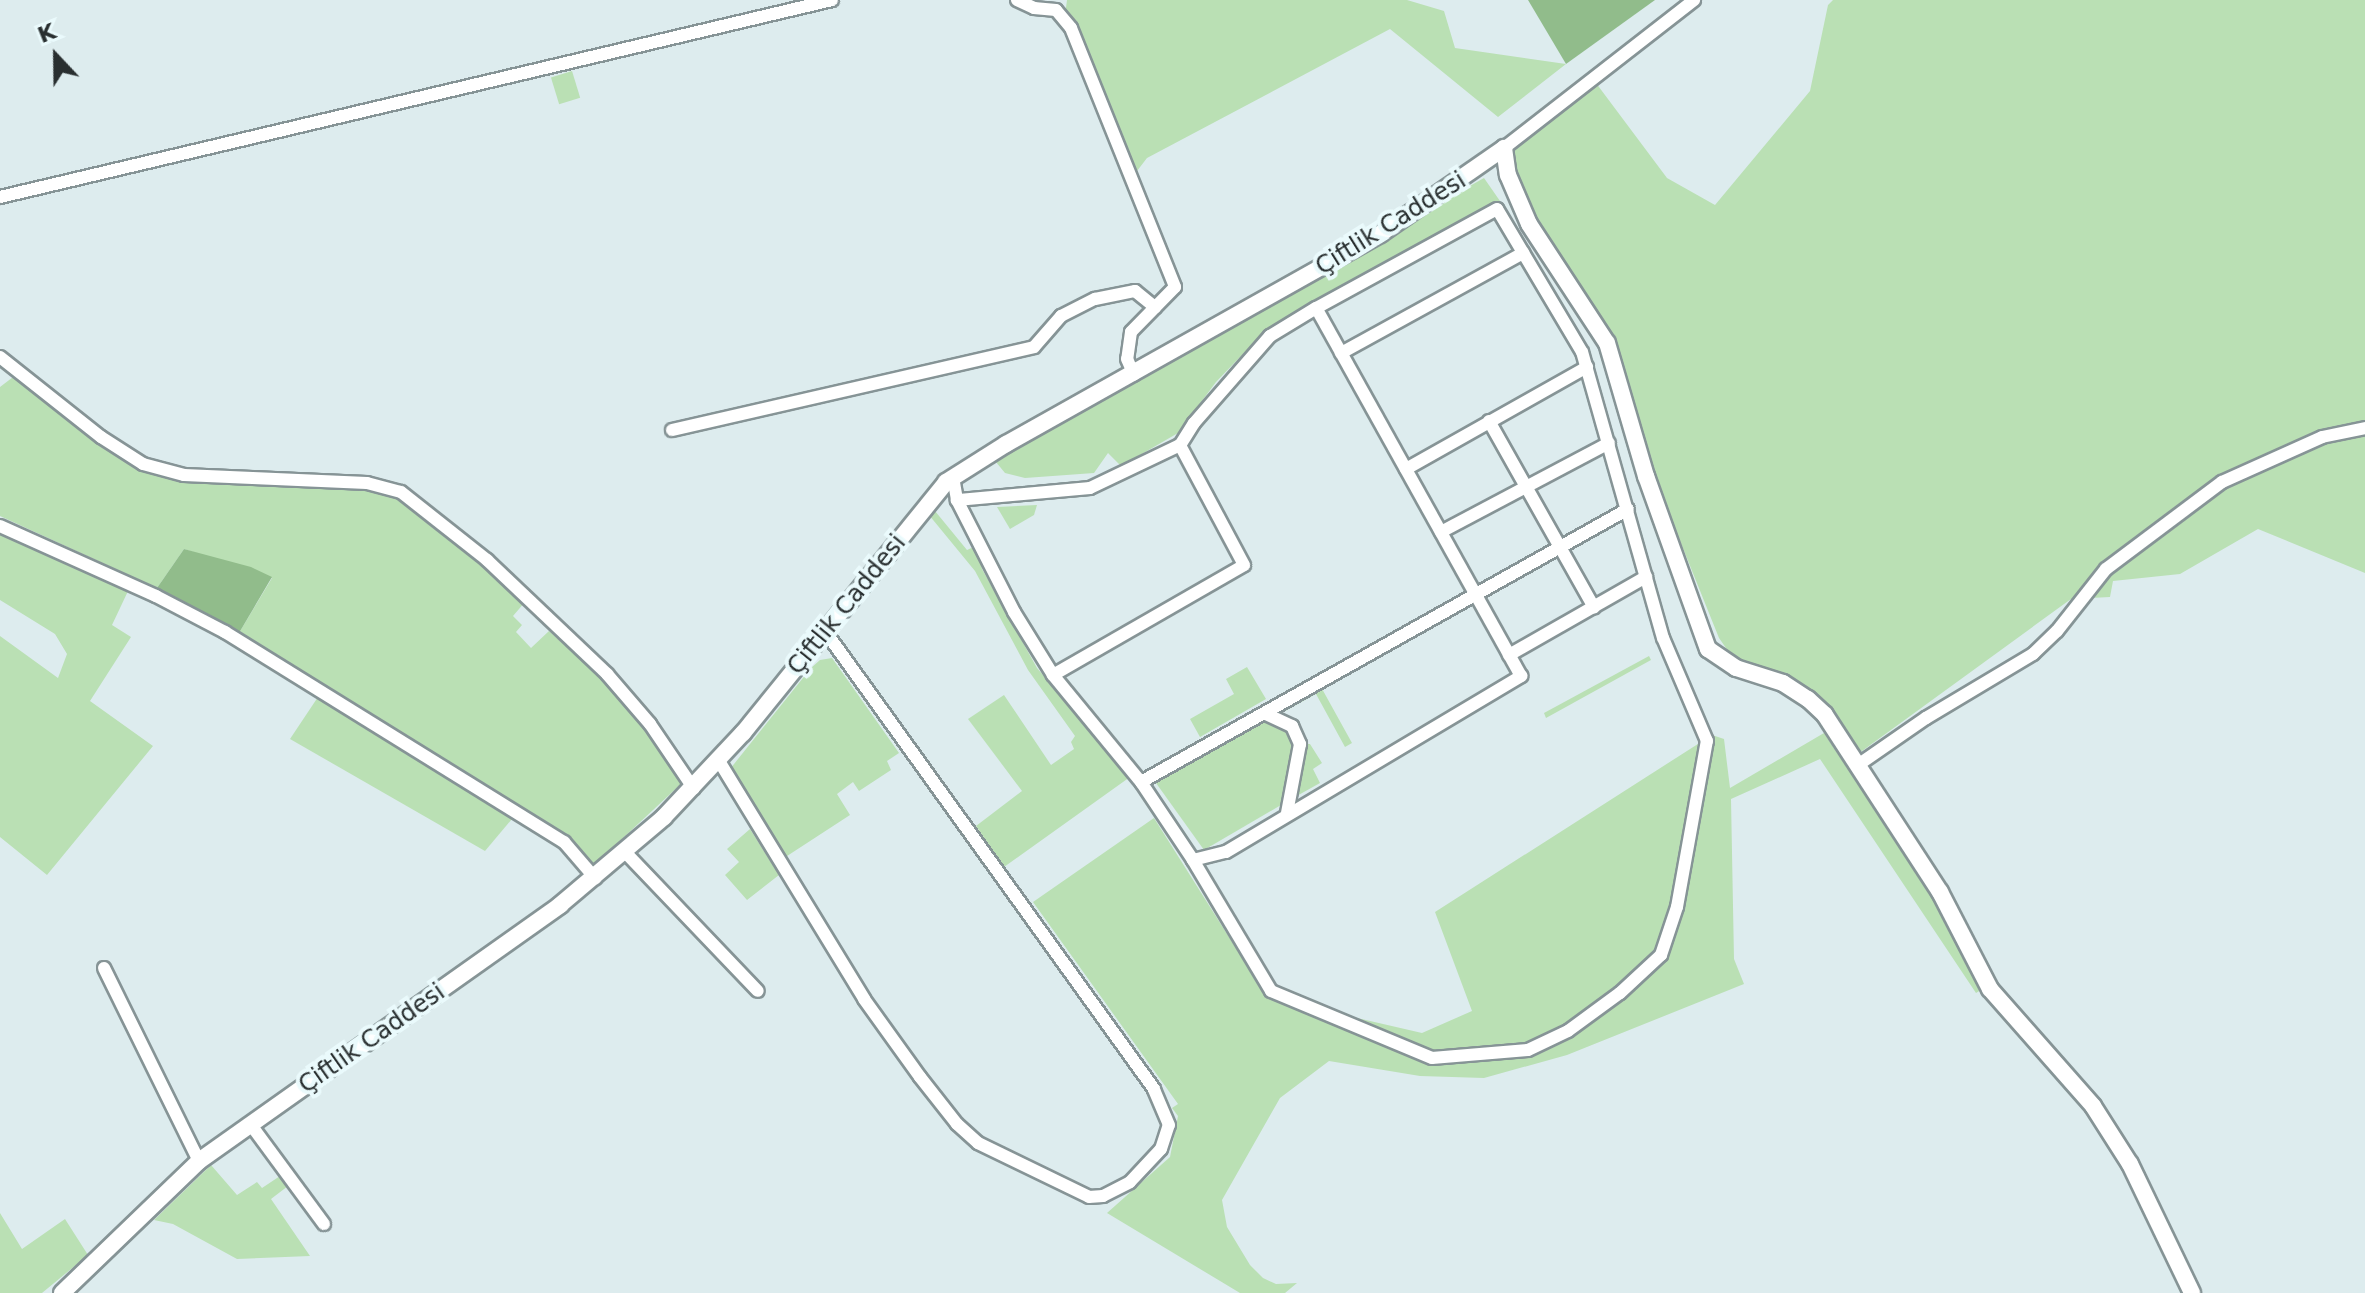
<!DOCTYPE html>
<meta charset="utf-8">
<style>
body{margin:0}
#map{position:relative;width:2365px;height:1293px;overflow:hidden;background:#ddecee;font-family:"DejaVu Sans",sans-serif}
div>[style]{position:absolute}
.green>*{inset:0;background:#bae0b4;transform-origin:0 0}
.forest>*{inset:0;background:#91bc8b}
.roads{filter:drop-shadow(2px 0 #869496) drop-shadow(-2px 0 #869496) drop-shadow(0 2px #869496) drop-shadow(0 -2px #869496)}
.minor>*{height:12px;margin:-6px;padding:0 6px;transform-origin:6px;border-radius:6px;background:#fff}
.tertiary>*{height:16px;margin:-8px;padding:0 8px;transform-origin:8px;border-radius:8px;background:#fff}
span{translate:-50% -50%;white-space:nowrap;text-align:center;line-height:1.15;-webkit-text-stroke:8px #eafafc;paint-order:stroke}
.street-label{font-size:24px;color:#292f30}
.north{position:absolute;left:16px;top:16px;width:80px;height:80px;-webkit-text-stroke:6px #eafafc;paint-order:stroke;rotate:338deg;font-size:22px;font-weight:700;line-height:32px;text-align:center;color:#292f30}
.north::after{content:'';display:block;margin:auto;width:28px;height:36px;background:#292f30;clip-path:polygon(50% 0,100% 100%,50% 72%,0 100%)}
</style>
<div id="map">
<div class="green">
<i style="clip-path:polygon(1067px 0,1407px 0,1444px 11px,1455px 48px,1566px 64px,1498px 117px,1390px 29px,1147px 158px,1137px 171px,1125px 173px,1064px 23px)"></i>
<i style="clip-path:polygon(1833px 0,2365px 0,2365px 573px,2258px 529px,2180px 574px,2113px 581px,2110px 597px,2071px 599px,1862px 751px,1855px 750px,1813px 695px,1735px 661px,1719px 638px,1664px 501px,1609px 333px,1531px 209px,1514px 176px,1512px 158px,1517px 145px,1593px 79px,1667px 178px,1715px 205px,1810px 91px,1828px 5px)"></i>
<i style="left:572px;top:71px;width:28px;height:22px;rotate:73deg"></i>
<i style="clip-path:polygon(1484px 178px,1500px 201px,1266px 330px,1216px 382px,1178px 433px,1121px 466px,1108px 453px,1094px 473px,1025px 478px,1005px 473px,991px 456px)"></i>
<i style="clip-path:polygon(17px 374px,113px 453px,138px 467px,368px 487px,404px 498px,525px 602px,513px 616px,522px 625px,516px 632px,531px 648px,549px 631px,620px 695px,683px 782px,593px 866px,566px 836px,239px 633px,272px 578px,184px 549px,157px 588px,0 516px,0 387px)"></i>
<i style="clip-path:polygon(1037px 505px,1034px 515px,1010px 529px,997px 507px)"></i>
<i style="clip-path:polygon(935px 511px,967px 550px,978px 545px,982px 569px,1037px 668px,1130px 777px,1004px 867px,976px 826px,1022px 791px,968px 719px,1004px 695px,1051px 765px,1074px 749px,1071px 742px,1075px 736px,1028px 670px,975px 571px,929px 515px)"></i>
<i style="clip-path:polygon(0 532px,129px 589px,112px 625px,131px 637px,90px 701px,153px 746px,47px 875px,0 837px,0 636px,58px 678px,67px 654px,55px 634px,0 600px)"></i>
<i style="clip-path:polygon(1649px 656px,1651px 660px,1546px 718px,1544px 713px)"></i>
<i style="clip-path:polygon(832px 658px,899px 753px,887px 761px,891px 770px,859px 791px,853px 782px,837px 794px,850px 815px,784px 858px,730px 769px,811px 668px,820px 660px)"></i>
<i style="clip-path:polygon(1247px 667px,1266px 699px,1200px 737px,1190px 719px,1234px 694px,1226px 679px)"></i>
<i style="clip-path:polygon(1321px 687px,1352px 743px,1345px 747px,1316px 694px,1280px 714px,1278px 710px)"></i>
<i style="clip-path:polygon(318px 697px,512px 819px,485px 851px,290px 739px)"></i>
<i style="clip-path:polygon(1261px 721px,1287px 727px,1294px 738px,1290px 783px,1281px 805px,1204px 850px,1156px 783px)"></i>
<i style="clip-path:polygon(1824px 733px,1938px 904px,1981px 990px,1976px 993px,1820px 759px,1731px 799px,1734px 959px,1744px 984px,1567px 1055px,1484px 1078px,1420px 1076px,1329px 1061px,1280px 1098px,1222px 1200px,1227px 1227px,1250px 1265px,1263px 1278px,1276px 1284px,1297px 1283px,1285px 1293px,1240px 1293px,1107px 1213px,1170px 1157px,1178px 1116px,1172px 1108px,1178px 1104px,1033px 902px,1154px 818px,1256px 980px,1275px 999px,1422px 1033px,1472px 1011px,1435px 912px,1712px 735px,1724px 739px,1730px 788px)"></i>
<i style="clip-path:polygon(1305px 744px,1310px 744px,1322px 763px,1313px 769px,1320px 783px,1295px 797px)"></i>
<i style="clip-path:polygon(750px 829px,779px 875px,747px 900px,725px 875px,739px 862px,727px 849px)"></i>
<i style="clip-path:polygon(211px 1165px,237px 1195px,257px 1182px,262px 1188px,280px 1176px,288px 1186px,271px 1199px,310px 1256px,237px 1259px,173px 1224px,154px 1220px)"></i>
<i style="clip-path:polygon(0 1213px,22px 1249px,65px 1219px,88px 1255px,42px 1293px,0 1293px)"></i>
</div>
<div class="forest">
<i style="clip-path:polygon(1528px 0,1655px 0,1566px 64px)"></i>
<i style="clip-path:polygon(184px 549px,251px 567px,272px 577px,239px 633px,157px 588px)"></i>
</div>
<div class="roads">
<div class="minor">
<i style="left:1017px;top:0;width:19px;rotate:25deg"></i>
<i style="left:1034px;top:8px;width:22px;rotate:5deg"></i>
<i style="left:1056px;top:10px;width:23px;rotate:50deg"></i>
<i style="left:1071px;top:28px;width:279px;rotate:68.1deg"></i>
<i style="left:1175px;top:287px;width:63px;rotate:134.4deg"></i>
<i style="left:1131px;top:332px;width:27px;rotate:98deg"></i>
<i style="left:1127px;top:359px;width:17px;rotate:66deg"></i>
<i style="left:1504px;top:148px;width:241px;rotate:-37.9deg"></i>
<i style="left:0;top:197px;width:855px;rotate:-13.32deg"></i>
<i style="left:1341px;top:353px;width:208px;rotate:-28.8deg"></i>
<i style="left:0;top:357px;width:129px;rotate:38.4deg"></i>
<i style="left:101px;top:437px;width:50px;rotate:32.7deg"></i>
<i style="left:143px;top:464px;width:42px;rotate:15deg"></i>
<i style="left:184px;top:475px;width:183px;rotate:2.5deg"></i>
<i style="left:367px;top:483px;width:35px;rotate:15deg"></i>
<i style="left:401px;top:492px;width:110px;rotate:38.3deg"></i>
<i style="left:487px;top:560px;width:166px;rotate:43.5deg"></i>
<i style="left:607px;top:674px;width:66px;rotate:49.3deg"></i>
<i style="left:650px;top:724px;width:78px;rotate:55.9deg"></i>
<i style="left:1489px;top:421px;width:214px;rotate:60.6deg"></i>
<i style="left:672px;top:430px;width:371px;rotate:-12.9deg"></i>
<i style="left:1034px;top:347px;width:41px;rotate:-48.9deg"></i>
<i style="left:1061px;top:316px;width:38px;rotate:-27deg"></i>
<i style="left:1095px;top:299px;width:41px;rotate:-11.3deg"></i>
<i style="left:1135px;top:291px;width:26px;rotate:39deg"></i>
<i style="left:1406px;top:469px;width:208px;rotate:-29.4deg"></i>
<i style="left:953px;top:477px;width:23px;rotate:80deg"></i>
<i style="left:957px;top:500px;width:126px;rotate:63deg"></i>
<i style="left:1014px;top:612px;width:74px;rotate:58.2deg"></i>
<i style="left:1053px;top:675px;width:139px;rotate:50.6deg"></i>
<i style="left:1141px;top:782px;width:94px;rotate:56.3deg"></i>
<i style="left:1193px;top:860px;width:34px;rotate:-14deg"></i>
<i style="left:1226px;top:852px;width:344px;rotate:-30.8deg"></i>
<i style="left:1521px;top:676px;width:421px;rotate:-119.1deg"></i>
<i style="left:1316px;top:308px;width:54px;rotate:148.7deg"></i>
<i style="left:1270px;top:336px;width:116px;rotate:131.1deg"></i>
<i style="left:1194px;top:423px;width:26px;rotate:122deg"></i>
<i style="left:1180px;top:445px;width:100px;rotate:154.5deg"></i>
<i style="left:1090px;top:488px;width:134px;rotate:174.8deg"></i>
<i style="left:0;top:526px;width:171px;rotate:24.2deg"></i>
<i style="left:156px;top:596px;width:78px;rotate:27.6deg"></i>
<i style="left:225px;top:632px;width:399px;rotate:31.8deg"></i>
<i style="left:564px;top:842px;width:48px;rotate:49.3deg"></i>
<i style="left:1441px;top:532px;width:190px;rotate:-27.9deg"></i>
<i style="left:1509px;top:655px;width:158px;rotate:-29.7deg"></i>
<i style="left:1053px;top:675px;width:220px;rotate:-29.9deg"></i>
<i style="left:1244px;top:565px;width:136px;rotate:-118.1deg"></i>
<i style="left:1266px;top:714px;width:29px;rotate:25deg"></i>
<i style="left:1292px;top:726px;width:20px;rotate:66deg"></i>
<i style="left:1300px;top:744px;width:70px;rotate:100.7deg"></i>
<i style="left:719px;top:761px;width:279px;rotate:58.6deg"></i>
<i style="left:864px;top:999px;width:96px;rotate:54.3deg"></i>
<i style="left:920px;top:1077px;width:60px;rotate:51.8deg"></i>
<i style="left:957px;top:1124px;width:28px;rotate:42deg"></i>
<i style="left:978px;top:1143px;width:123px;rotate:25.9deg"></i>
<i style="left:1089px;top:1197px;width:14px;rotate:-4deg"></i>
<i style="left:1103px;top:1196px;width:30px;rotate:-27deg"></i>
<i style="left:1130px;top:1182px;width:45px;rotate:-46.8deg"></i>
<i style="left:1161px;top:1149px;width:25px;rotate:-72deg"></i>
<i style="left:1169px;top:1125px;width:39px;rotate:-113deg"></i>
<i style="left:1154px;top:1089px;width:564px;rotate:-125.69deg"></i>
<i style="left:1858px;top:765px;width:83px;rotate:-34.7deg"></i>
<i style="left:1926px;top:718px;width:125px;rotate:-30.9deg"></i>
<i style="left:2033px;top:654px;width:33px;rotate:-44deg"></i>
<i style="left:2057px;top:631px;width:79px;rotate:-51.7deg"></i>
<i style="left:2106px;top:569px;width:145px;rotate:-36.9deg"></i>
<i style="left:2222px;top:482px;width:110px;rotate:-24.2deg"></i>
<i style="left:2322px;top:437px;width:44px;rotate:-11.8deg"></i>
<i style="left:1141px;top:782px;width:558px;rotate:-29.27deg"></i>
<i style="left:625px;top:852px;width:192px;rotate:46.3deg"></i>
<i style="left:1193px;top:860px;width:152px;rotate:59.2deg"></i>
<i style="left:1271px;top:991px;width:174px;rotate:22.6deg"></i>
<i style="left:1432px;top:1058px;width:96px;rotate:-4.8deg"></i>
<i style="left:1528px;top:1050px;width:44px;rotate:-25.4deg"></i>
<i style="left:1568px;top:1031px;width:64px;rotate:-36.2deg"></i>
<i style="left:1620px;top:993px;width:56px;rotate:-42.8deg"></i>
<i style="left:1661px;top:955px;width:51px;rotate:-71.6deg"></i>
<i style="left:1677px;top:907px;width:169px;rotate:-79.8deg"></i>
<i style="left:1707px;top:741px;width:112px;rotate:-113.1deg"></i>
<i style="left:1663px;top:638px;width:297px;rotate:-105.8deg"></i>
<i style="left:1582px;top:352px;width:166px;rotate:-120.7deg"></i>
<i style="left:1497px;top:209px;width:206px;rotate:151.3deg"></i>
<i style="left:104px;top:968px;width:215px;rotate:63.8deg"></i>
<i style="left:251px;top:1125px;width:123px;rotate:53.6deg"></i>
</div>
<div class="tertiary">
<i style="left:1504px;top:148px;width:27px;rotate:82deg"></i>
<i style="left:1508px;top:175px;width:53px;rotate:66.8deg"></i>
<i style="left:1529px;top:224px;width:142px;rotate:56.8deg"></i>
<i style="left:1607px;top:343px;width:139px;rotate:73.7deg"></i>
<i style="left:1646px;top:476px;width:184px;rotate:70.3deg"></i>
<i style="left:1708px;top:649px;width:34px;rotate:34deg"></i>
<i style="left:1736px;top:668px;width:49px;rotate:17.7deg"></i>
<i style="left:1783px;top:683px;width:30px;rotate:33deg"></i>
<i style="left:1808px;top:699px;width:23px;rotate:43deg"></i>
<i style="left:1825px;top:715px;width:211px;rotate:57deg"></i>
<i style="left:1940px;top:892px;width:109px;rotate:62.7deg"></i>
<i style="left:1990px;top:989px;width:156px;rotate:48.6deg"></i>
<i style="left:2093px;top:1106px;width:69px;rotate:57.5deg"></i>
<i style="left:2130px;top:1164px;width:143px;rotate:64.3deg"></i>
<i style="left:62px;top:1293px;width:190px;rotate:-43.9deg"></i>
<i style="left:199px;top:1161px;width:443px;rotate:-35.3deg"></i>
<i style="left:560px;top:905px;width:136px;rotate:-40.2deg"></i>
<i style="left:664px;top:817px;width:115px;rotate:-46.8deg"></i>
<i style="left:743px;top:733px;width:323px;rotate:-51deg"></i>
<i style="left:946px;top:482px;width:71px;rotate:-32.3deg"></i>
<i style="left:1006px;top:444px;width:429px;rotate:-29.3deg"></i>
<i style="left:1380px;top:234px;width:151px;rotate:-34.7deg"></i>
</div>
</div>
<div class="street-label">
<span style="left:1391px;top:224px;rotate:-32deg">Çiftlik Caddesi</span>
<span style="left:847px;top:605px;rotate:-51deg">Çiftlik Caddesi</span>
<span style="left:372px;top:1039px;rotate:-35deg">Çiftlik Caddesi</span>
</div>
<div class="north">K</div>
</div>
